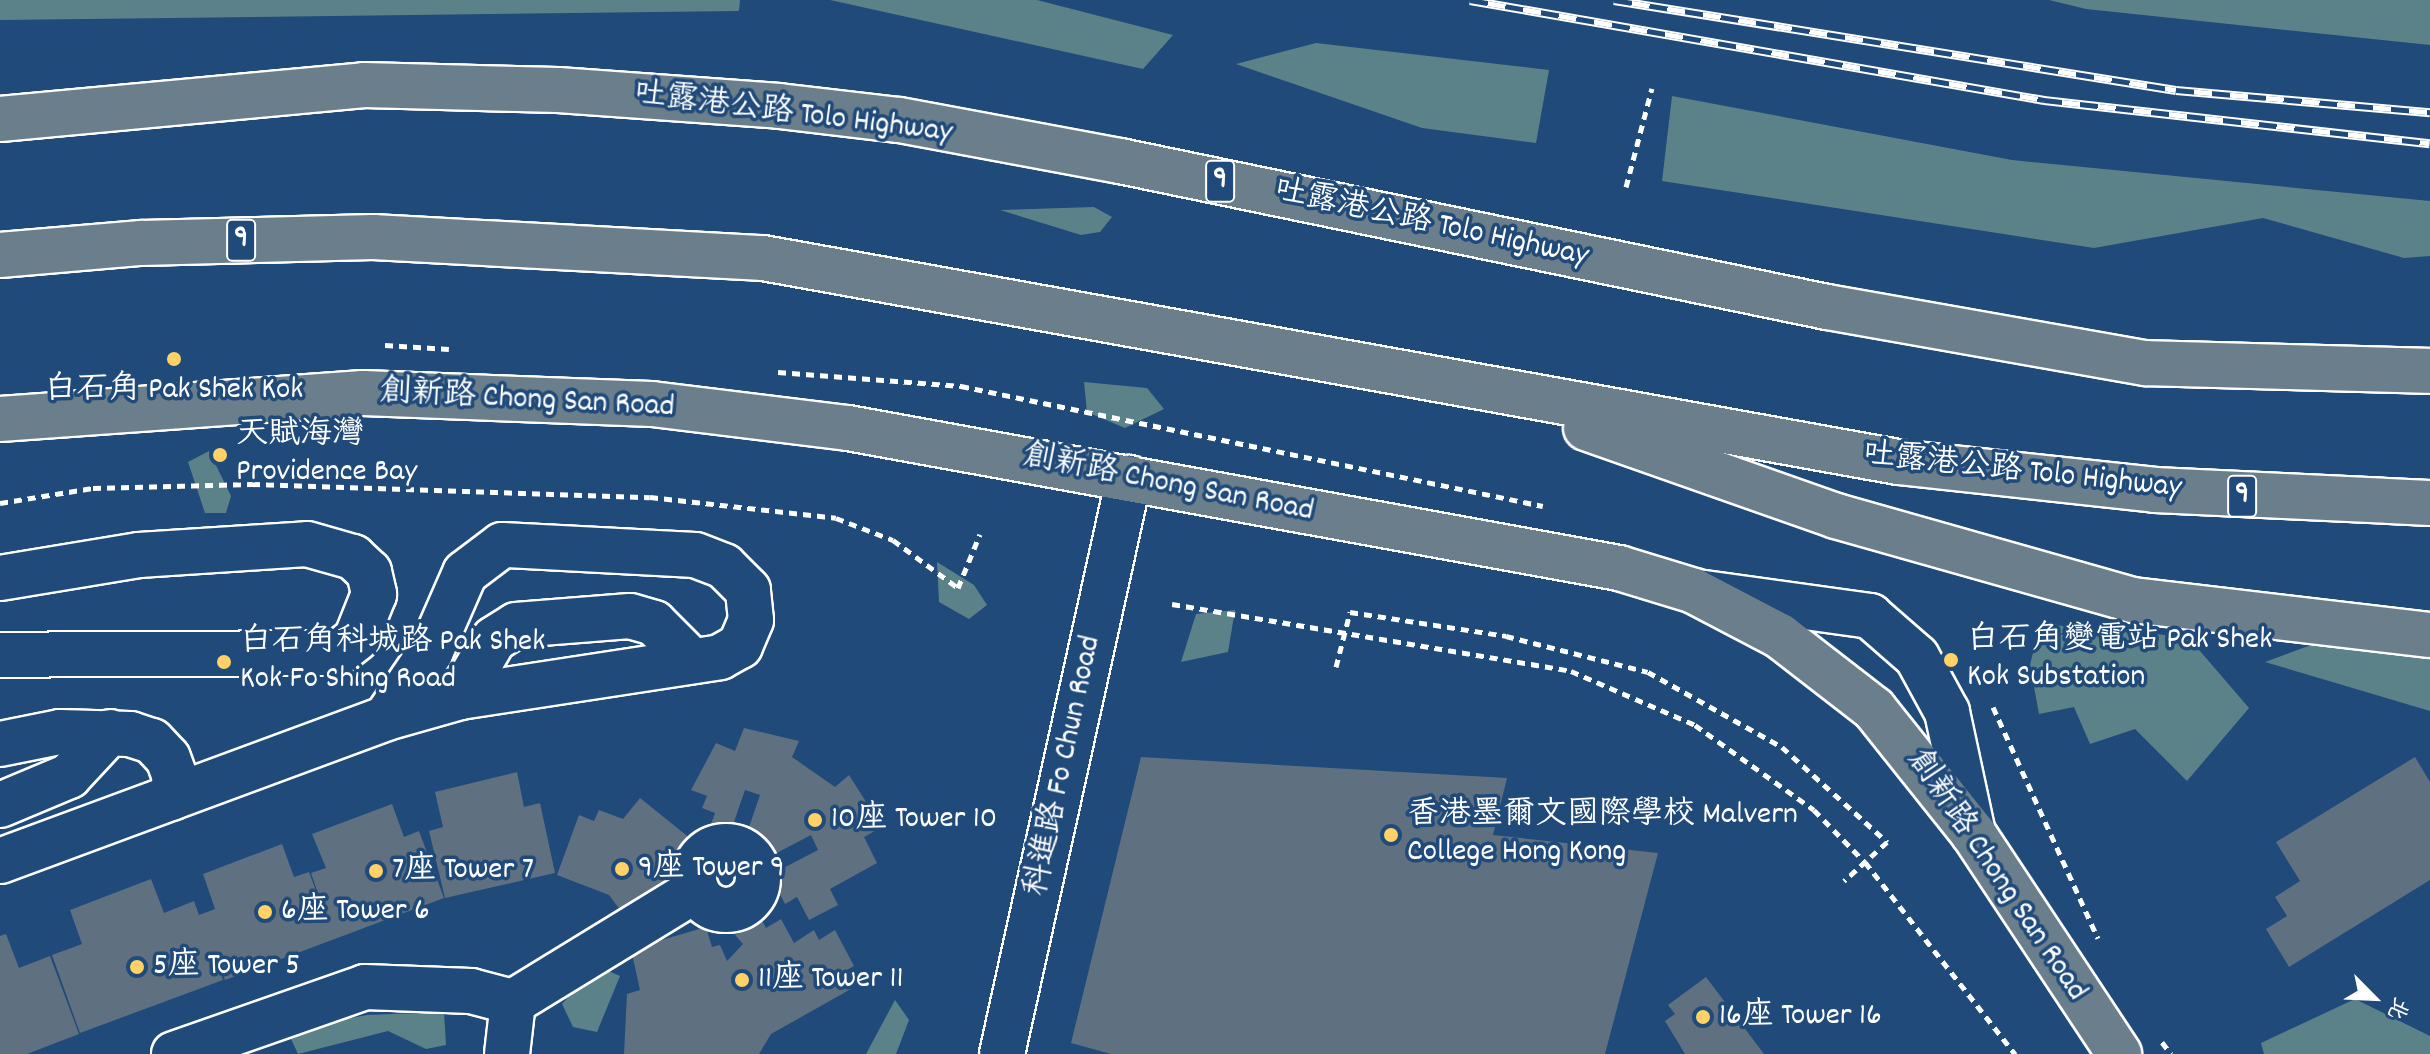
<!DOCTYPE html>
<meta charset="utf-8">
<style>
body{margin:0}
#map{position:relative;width:2430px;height:1054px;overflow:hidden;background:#1f4a7a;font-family:Dekko,"LXGW WenKai TC",sans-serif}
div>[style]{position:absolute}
.green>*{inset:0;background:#5b8288}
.building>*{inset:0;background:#5f7080}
.path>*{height:5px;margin-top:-2.5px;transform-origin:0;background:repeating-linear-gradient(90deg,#fff 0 8px,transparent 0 14px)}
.roads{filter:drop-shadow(2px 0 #fff) drop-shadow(-2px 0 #fff) drop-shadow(0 2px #fff) drop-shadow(0 -2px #fff)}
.minor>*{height:44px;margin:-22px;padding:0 22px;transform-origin:22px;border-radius:22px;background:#1f4a7a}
.minor>.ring{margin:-22px;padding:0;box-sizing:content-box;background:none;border:44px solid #1f4a7a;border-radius:50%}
.major>*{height:44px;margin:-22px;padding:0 22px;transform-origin:22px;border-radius:22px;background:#6b7e8b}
.highway>*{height:44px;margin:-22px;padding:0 22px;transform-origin:22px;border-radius:22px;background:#6b7e8b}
.rail>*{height:9px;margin-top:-4.5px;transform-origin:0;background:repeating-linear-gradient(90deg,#1f4a7a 0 18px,#fff 0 36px);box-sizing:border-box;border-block:2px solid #fff}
.dots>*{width:22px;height:22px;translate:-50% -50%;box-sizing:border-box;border:4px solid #1f4a7a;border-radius:50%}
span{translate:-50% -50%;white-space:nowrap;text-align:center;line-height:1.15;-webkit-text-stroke:7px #1f4a7a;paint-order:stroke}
.shield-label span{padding:2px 6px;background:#1f4a7a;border:2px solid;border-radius:6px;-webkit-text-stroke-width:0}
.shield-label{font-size:30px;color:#fff;font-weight:700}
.street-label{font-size:32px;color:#fff}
.poi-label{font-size:32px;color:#fff}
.left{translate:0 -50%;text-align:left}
.north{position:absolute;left:2334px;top:958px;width:80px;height:80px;-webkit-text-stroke:6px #1f4a7a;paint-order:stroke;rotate:114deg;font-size:22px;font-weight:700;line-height:32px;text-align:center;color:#fff}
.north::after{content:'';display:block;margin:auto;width:28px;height:36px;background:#fff;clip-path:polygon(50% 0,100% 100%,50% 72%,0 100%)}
</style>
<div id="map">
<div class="green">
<i style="clip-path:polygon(0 0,740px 0,739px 11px,0 20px)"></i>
<i style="clip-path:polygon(830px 0,1037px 0,1173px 35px,1143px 69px)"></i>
<i style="clip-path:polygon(2049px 0,2430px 0,2430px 45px,2086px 9px)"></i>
<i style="clip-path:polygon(1316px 43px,1549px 70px,1536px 143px,1422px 128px,1236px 64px)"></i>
<i style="clip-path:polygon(1672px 96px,2012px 160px,2430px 201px,2430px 256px,2404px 258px,2263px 218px,2094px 248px,1662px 181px)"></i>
<i style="clip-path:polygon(1094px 207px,1112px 217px,1100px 232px,1081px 235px,1000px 210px)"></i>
<i style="clip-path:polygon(1084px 382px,1147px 388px,1164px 409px,1125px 428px,1087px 412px)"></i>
<i style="clip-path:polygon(209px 451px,231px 496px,226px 513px,205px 513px,188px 462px)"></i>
<i style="clip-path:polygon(937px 562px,974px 585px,987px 605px,969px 619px,939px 602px)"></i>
<i style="clip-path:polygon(1235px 610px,1228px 652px,1181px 662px,1196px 614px)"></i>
<i style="clip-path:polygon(2040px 624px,2188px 637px,2249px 708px,2187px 781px,2135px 729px,2090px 744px,2074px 707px,2039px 714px,2030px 665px)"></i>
<i style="clip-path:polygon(2319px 642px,2430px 654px,2430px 711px,2265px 662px)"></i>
<i style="clip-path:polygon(597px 966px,620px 976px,597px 1032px,573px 1027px,562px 1004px)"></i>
<i style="clip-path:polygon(2355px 999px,2430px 1036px,2430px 1054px,2264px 1054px,2261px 1043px)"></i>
<i style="clip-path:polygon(895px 1000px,909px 1020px,896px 1054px,866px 1054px)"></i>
<i style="clip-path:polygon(444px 1012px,446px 1045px,426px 1049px,388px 1031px,298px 1054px,287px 1030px,367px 1015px)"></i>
</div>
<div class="building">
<i style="clip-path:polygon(744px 728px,799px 741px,792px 757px,835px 787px,849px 775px,882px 827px,864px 837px,877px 863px,830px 889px,838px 905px,809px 920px,797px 897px,785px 904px,770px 875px,818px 850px,811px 835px,771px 856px,747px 833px,760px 795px,745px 790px,727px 842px,707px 835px,715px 813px,702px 808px,707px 796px,691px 790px,716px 743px,735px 751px)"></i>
<i style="clip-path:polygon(1141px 757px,1507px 778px,1493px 835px,1658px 853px,1605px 1054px,1111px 1054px,1071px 1043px)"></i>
<i style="clip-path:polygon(2415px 757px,2430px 782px,2430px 880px,2289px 967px,2266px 929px,2287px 916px,2275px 897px,2300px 881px,2276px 842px)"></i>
<i style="clip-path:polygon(517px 772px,524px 807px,540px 803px,555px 873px,445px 898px,429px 831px,443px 827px,435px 792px)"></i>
<i style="clip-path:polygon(640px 798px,696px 843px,681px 863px,696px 884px,645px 943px,609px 895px,557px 875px,579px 815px,594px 821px,599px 810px,623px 819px)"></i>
<i style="clip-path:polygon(392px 804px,404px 837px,419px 831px,444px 898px,225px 980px,213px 948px,223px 980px,80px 1033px,52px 955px,82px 944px,70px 910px,151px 879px,164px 913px,194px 901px,199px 915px,215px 909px,203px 874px,282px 844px,294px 877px,309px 872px,328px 923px,311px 873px,326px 868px,312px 834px)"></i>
<i style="clip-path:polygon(761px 919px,766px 928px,781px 919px,794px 943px,814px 930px,819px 940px,835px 930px,854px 966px,843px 972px,851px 989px,771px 1034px,759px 1054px,624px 1054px,627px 994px,640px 990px,631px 949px,706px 927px,712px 947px,720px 945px,727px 961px,743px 944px,735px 935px)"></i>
<i style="clip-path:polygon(6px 934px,19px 968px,50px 956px,79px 1034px,27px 1054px,0 1054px,0 936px)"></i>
<i style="clip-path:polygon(1706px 977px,1764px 1054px,1685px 1054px,1665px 1021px,1675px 1014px,1668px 1005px)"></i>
</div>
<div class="path">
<i style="left:1626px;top:187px;width:102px;rotate:-75.3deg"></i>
<i style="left:385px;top:345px;width:64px;rotate:3.6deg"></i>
<i style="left:778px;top:372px;width:184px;rotate:4.4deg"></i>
<i style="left:961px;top:386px;width:594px;rotate:11.65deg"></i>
<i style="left:0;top:503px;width:94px;rotate:-9.2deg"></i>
<i style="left:93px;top:488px;width:159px;rotate:-1.4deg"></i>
<i style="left:252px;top:484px;width:398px;rotate:1.9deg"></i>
<i style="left:650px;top:497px;width:187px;rotate:6.4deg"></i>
<i style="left:836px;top:518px;width:61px;rotate:21.1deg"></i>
<i style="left:893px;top:540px;width:81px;rotate:36.4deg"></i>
<i style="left:958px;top:588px;width:58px;rotate:-67.8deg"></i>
<i style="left:1172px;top:604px;width:405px;rotate:9.5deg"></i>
<i style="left:1571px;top:671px;width:135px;rotate:23.5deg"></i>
<i style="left:1695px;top:725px;width:146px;rotate:35.5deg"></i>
<i style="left:1814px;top:810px;width:73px;rotate:45.6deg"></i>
<i style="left:1865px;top:862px;width:244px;rotate:52deg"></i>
<i style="left:1336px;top:667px;width:57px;rotate:-75.7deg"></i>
<i style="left:1350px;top:612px;width:158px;rotate:8.7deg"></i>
<i style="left:1506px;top:636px;width:146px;rotate:14.2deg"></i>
<i style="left:1648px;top:672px;width:154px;rotate:29.2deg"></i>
<i style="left:1782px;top:747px;width:142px;rotate:42.1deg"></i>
<i style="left:1887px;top:842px;width:58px;rotate:137.8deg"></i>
<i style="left:1993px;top:707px;width:254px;rotate:65.6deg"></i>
<i style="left:2162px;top:1042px;width:15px;rotate:53deg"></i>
</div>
<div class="roads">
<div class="minor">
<i style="left:0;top:578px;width:141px;rotate:-9.4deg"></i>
<i style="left:139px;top:555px;width:168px;rotate:-3.7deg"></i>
<i style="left:307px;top:544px;width:48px;rotate:15.8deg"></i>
<i style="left:353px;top:557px;width:22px;rotate:43deg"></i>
<i style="left:369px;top:572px;width:23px;rotate:77deg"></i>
<i style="left:374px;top:594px;width:48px;rotate:111.8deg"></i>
<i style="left:356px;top:639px;width:23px;rotate:142deg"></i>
<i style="left:338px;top:653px;width:338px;rotate:179.7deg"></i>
<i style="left:1697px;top:592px;width:175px;rotate:7.9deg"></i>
<i style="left:1870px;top:616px;width:62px;rotate:41.1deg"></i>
<i style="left:1917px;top:657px;width:63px;rotate:61.4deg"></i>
<i style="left:1947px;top:712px;width:124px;rotate:77.9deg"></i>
<i style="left:460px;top:697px;width:67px;rotate:-59.6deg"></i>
<i style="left:494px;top:639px;width:26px;rotate:-32deg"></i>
<i style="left:516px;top:625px;width:114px;rotate:-4.5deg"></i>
<i style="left:630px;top:616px;width:25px;rotate:16deg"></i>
<i style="left:654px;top:623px;width:54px;rotate:45deg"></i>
<i style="left:0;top:744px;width:61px;rotate:-11.3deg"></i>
<i style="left:60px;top:732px;width:70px;rotate:1.6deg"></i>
<i style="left:130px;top:734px;width:23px;rotate:18deg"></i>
<i style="left:152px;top:741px;width:23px;rotate:47deg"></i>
<i style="left:168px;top:758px;width:20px;rotate:70deg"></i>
<i style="left:175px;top:777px;width:21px;rotate:98deg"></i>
<i style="left:0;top:805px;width:75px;rotate:-22.8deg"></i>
<i style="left:69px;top:776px;width:60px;rotate:-47deg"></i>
<i class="ring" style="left:694px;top:846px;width:20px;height:20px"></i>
<i style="left:0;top:861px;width:412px;rotate:-20.3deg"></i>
<i style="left:386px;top:718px;width:77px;rotate:-15.8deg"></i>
<i style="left:460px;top:697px;width:263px;rotate:-8.7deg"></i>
<i style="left:720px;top:657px;width:23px;rotate:-29deg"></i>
<i style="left:740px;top:646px;width:28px;rotate:-67deg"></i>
<i style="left:751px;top:620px;width:30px;rotate:-96deg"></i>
<i style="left:748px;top:590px;width:34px;rotate:-135deg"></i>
<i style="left:724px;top:566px;width:31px;rotate:-159deg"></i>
<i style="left:695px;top:555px;width:193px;rotate:-177deg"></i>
<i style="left:502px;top:545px;width:46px;rotate:142.9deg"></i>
<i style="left:465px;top:573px;width:87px;rotate:113.6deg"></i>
<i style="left:430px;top:653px;width:78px;rotate:124.1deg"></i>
<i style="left:174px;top:1054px;width:202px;rotate:-19.3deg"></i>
<i style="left:365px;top:987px;width:106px;rotate:2.2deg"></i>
<i style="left:471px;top:991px;width:43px;rotate:14.7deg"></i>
<i style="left:507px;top:1054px;width:52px;rotate:-83.4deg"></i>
<i style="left:513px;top:1002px;width:215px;rotate:-31.5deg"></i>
<i style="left:1002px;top:1054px;width:590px;rotate:-77.57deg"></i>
</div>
<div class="major">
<i style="left:0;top:419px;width:364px;rotate:-4.1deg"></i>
<i style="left:363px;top:393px;width:289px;rotate:2.2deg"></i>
<i style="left:652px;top:404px;width:197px;rotate:7deg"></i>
<i style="left:848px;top:428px;width:784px;rotate:10.29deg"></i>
<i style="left:1619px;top:568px;width:78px;rotate:17deg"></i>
<i style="left:1694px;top:591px;width:97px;rotate:27.6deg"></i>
<i style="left:1780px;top:636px;width:119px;rotate:37.8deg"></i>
<i style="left:1874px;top:709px;width:159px;rotate:51.4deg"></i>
<i style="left:1973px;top:833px;width:265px;rotate:56.5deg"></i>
</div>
<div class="highway">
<i style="left:0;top:119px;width:366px;rotate:-5.3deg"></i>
<i style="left:364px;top:85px;width:194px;rotate:1.5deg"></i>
<i style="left:558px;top:90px;width:222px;rotate:4.1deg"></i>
<i style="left:779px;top:106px;width:121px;rotate:6.7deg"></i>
<i style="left:899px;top:120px;width:225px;rotate:10.5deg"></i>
<i style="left:1120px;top:161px;width:722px;rotate:11.67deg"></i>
<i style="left:1827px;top:307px;width:324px;rotate:10deg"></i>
<i style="left:2146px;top:363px;width:284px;rotate:1.6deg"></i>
<i style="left:0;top:255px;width:142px;rotate:-4.9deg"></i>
<i style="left:141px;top:243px;width:232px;rotate:-1.5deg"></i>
<i style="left:373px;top:237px;width:391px;rotate:3.1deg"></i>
<i style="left:763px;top:258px;width:1153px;rotate:10.19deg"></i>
<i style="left:1898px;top:462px;width:259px;rotate:6.2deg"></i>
<i style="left:2155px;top:490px;width:275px;rotate:2.7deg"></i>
<i style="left:1586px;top:428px;width:265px;rotate:19.4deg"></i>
<i style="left:1836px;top:516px;width:308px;rotate:15.8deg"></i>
<i style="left:2132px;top:600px;width:300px;rotate:6.7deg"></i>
</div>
</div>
<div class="rail">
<i style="left:1470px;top:0;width:583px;rotate:9.88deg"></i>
<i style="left:2044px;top:100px;width:388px;rotate:6.4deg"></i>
<i style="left:1614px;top:0;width:569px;rotate:9.1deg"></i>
<i style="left:2176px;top:90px;width:255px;rotate:5deg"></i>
</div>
<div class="dots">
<i style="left:174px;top:359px;background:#ffd166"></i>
<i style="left:220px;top:455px;background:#ffd166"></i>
<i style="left:1951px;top:660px;background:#ffd166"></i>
<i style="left:224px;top:662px;background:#ffd166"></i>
<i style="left:815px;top:820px;background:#ffd166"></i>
<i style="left:1391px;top:835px;background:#ffd166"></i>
<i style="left:622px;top:869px;background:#ffd166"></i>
<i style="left:376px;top:871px;background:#ffd166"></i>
<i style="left:265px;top:912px;background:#ffd166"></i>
<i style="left:137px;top:967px;background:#ffd166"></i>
<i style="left:742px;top:980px;background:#ffd166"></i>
<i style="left:1703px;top:1017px;background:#ffd166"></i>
</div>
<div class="shield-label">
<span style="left:1220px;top:181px">9</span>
<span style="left:241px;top:240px">9</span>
<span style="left:2242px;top:496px">9</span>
</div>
<div class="street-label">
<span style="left:793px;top:115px;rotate:7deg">吐露港公路 Tolo Highway</span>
<span style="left:1431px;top:225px;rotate:12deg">吐露港公路 Tolo Highway</span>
<span style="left:527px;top:401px;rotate:3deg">創新路 Chong San Road</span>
<span style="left:2022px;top:473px;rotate:6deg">吐露港公路 Tolo Highway</span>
<span style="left:1168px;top:485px;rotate:11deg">創新路 Chong San Road</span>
<span style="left:1065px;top:766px;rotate:-78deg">科進路 Fo Chun Road</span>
<span style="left:1996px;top:876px;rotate:56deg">創新路 Chong San Road</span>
</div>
<div class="poi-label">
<span style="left:174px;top:391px">白石角 Pak Shek Kok</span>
<span class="left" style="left:236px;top:455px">天賦海灣<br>Providence Bay</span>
<span class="left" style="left:1967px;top:660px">白石角變電站 Pak Shek<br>Kok Substation</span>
<span class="left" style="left:240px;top:662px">白石角科城路 Pak Shek<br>Kok Fo Shing Road</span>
<span class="left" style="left:1407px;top:835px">香港墨爾文國際學校 Malvern<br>College Hong Kong</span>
<span class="left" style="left:831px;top:820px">10座 Tower 10</span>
<span class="left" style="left:638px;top:869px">9座 Tower 9</span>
<span class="left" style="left:392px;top:871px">7座 Tower 7</span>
<span class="left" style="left:281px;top:912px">6座 Tower 6</span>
<span class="left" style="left:153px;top:967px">5座 Tower 5</span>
<span class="left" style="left:758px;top:980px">11座 Tower 11</span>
<span class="left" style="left:1719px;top:1017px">16座 Tower 16</span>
</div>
<div class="north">北</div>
</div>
